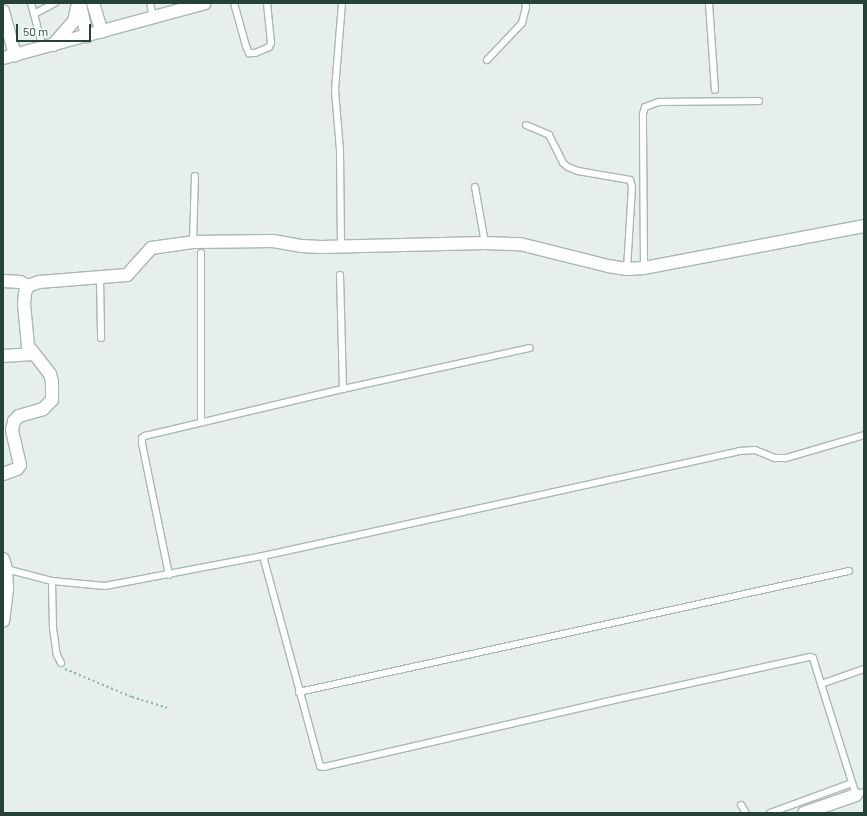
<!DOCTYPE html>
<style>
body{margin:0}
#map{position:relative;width:867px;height:816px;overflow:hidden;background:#e6efeb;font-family:Barlow,sans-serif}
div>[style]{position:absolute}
.path>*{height:2px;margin-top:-1px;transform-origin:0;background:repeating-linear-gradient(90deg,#86b3a5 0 2px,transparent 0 5px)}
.roads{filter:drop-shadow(1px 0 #a8b8b2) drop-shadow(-1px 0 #a8b8b2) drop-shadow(0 1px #a8b8b2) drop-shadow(0 -1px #a8b8b2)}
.lane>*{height:6px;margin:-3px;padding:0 3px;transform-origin:3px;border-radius:3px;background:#fff}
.street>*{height:12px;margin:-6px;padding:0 6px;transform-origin:6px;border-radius:6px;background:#fff}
.secondary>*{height:12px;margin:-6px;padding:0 6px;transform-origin:6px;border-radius:6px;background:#fff}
span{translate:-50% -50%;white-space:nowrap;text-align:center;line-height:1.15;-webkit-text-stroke:3px #f7fbf9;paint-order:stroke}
.frame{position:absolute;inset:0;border:4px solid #24423a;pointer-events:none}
.scale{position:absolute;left:16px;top:24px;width:75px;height:18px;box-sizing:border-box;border:2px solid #24423a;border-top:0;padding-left:5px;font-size:12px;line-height:14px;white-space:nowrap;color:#24423a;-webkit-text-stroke:3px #f7fbf9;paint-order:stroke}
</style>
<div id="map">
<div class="path">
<i style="left:65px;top:669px;width:73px;rotate:22.7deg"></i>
<i style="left:132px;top:697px;width:39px;rotate:17deg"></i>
</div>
<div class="roads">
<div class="lane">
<i style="left:31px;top:3px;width:47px;rotate:75.1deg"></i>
<i style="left:150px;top:3px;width:14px;rotate:78deg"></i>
<i style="left:234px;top:3px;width:45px;rotate:74.4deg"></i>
<i style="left:246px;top:46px;width:8px;rotate:67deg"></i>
<i style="left:249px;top:53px;width:6px"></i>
<i style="left:255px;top:53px;width:15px;rotate:-23deg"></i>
<i style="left:269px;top:47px;width:4px;rotate:-63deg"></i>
<i style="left:271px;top:43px;width:40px;rotate:-95.7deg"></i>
<i style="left:709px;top:3px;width:87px;rotate:86.1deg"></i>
<i style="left:34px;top:14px;width:24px;rotate:-28deg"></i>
<i style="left:487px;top:60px;width:51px;rotate:-46.6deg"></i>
<i style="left:522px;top:23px;width:16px;rotate:-76deg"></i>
<i style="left:526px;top:7px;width:4px;rotate:-104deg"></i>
<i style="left:526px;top:125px;width:25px;rotate:23deg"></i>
<i style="left:549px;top:135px;width:31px;rotate:63deg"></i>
<i style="left:563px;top:163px;width:6px;rotate:39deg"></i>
<i style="left:568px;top:167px;width:11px;rotate:22deg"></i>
<i style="left:578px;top:171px;width:53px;rotate:9.8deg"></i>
<i style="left:630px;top:180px;width:7px;rotate:74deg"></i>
<i style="left:632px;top:187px;width:82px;rotate:93.5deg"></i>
<i style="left:475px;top:187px;width:57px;rotate:79.9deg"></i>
<i style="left:193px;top:242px;width:66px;rotate:-88.3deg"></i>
<i style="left:341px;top:247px;width:97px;rotate:-90.6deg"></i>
<i style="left:340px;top:150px;width:60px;rotate:-94.8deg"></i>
<i style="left:335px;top:90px;width:87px;rotate:-85.4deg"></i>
<i style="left:201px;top:253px;width:169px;rotate:90deg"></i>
<i style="left:644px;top:268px;width:154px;rotate:-90.4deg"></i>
<i style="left:643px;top:114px;width:7px;rotate:-74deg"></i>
<i style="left:645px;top:107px;width:15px;rotate:-20deg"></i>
<i style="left:659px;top:102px;width:100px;rotate:-0.6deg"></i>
<i style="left:340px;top:275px;width:114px;rotate:88.5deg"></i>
<i style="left:100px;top:278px;width:60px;rotate:89deg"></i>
<i style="left:263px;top:556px;width:218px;rotate:74.8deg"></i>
<i style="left:320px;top:766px;width:4px;rotate:14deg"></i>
<i style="left:324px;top:767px;width:288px;rotate:-13deg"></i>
<i style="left:605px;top:702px;width:210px;rotate:-12.4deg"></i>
<i style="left:810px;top:657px;width:3px;rotate:18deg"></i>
<i style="left:813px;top:658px;width:27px;rotate:73deg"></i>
<i style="left:821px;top:684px;width:116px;rotate:72.5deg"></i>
<i style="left:856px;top:795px;width:9px;rotate:-21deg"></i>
<i style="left:6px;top:569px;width:48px;rotate:14.6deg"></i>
<i style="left:52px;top:581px;width:53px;rotate:5.4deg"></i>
<i style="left:105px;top:586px;width:161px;rotate:-10.8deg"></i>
<i style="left:263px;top:556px;width:487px;rotate:-12.4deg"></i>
<i style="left:739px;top:451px;width:16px;rotate:-4deg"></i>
<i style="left:755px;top:450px;width:22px;rotate:22deg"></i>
<i style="left:775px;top:458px;width:11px"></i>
<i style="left:786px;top:458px;width:81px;rotate:-16.4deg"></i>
<i style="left:169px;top:575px;width:135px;rotate:-101.6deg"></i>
<i style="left:142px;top:443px;width:5px;rotate:-90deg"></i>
<i style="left:142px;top:438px;width:4px;rotate:-34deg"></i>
<i style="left:145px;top:436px;width:204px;rotate:-13.4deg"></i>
<i style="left:343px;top:389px;width:191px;rotate:-12.4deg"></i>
<i style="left:52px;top:581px;width:47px;rotate:88.8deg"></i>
<i style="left:53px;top:628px;width:27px;rotate:82deg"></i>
<i style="left:57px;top:655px;width:9px;rotate:63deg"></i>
<i style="left:821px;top:684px;width:46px;rotate:-19.2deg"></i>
<i style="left:299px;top:692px;width:563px;rotate:-12.41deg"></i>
<i style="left:741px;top:805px;width:9px;rotate:58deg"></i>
<i style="left:770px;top:813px;width:87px;rotate:-20.1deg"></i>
</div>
<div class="street">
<i style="left:3px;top:11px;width:46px;rotate:74.7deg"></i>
<i style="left:3px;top:281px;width:17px;rotate:3deg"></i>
<i style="left:20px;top:282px;width:9px;rotate:27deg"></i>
<i style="left:3px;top:356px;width:30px;rotate:-4deg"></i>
<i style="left:3px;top:474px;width:15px;rotate:-20deg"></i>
<i style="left:17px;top:469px;width:5px;rotate:-53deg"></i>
<i style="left:20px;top:465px;width:36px;rotate:-103deg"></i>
<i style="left:12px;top:430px;width:9px;rotate:-77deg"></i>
<i style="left:14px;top:421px;width:7px;rotate:-45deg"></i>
<i style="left:19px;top:416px;width:25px;rotate:-16deg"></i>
<i style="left:43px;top:409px;width:13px;rotate:-45deg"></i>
<i style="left:52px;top:400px;width:18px;rotate:-90deg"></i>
<i style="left:52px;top:382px;width:8px;rotate:-104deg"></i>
<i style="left:50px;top:374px;width:36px;rotate:-128deg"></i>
<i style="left:28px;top:346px;width:42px;rotate:-95.4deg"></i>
<i style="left:24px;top:304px;width:11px;rotate:-85deg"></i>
<i style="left:25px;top:293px;width:8px;rotate:-67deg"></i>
<i style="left:28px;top:286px;width:12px;rotate:-20deg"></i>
<i style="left:39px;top:282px;width:88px;rotate:-4.5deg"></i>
<i style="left:127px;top:275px;width:36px;rotate:-48deg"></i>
<i style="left:151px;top:248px;width:42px;rotate:-8.1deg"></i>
<i style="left:193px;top:242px;width:80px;rotate:-0.7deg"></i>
<i style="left:273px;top:241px;width:28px;rotate:10deg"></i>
<i style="left:301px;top:246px;width:20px;rotate:3deg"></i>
<i style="left:321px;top:247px;width:164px;rotate:-1.4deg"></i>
<i style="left:485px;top:243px;width:35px;rotate:2deg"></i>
<i style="left:520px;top:244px;width:91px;rotate:14deg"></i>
<i style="left:608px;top:266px;width:19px;rotate:9deg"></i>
<i style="left:627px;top:269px;width:17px;rotate:-3deg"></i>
<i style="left:644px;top:268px;width:224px;rotate:-10.8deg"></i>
<i style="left:3px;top:559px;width:10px;rotate:73deg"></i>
<i style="left:6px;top:569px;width:20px;rotate:87deg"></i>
<i style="left:7px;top:589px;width:32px;rotate:97deg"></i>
<i style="left:804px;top:813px;width:55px;rotate:-19.1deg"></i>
</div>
<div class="secondary">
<i style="left:93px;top:3px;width:30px;rotate:73deg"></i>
<i style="left:80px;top:4px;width:33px;rotate:78deg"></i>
<i style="left:53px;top:45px;width:32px;rotate:-49deg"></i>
<i style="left:74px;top:21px;width:18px;rotate:-77deg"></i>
<i style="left:3px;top:58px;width:209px;rotate:-15.2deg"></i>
</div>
</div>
<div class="frame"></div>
<div class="scale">50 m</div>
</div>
